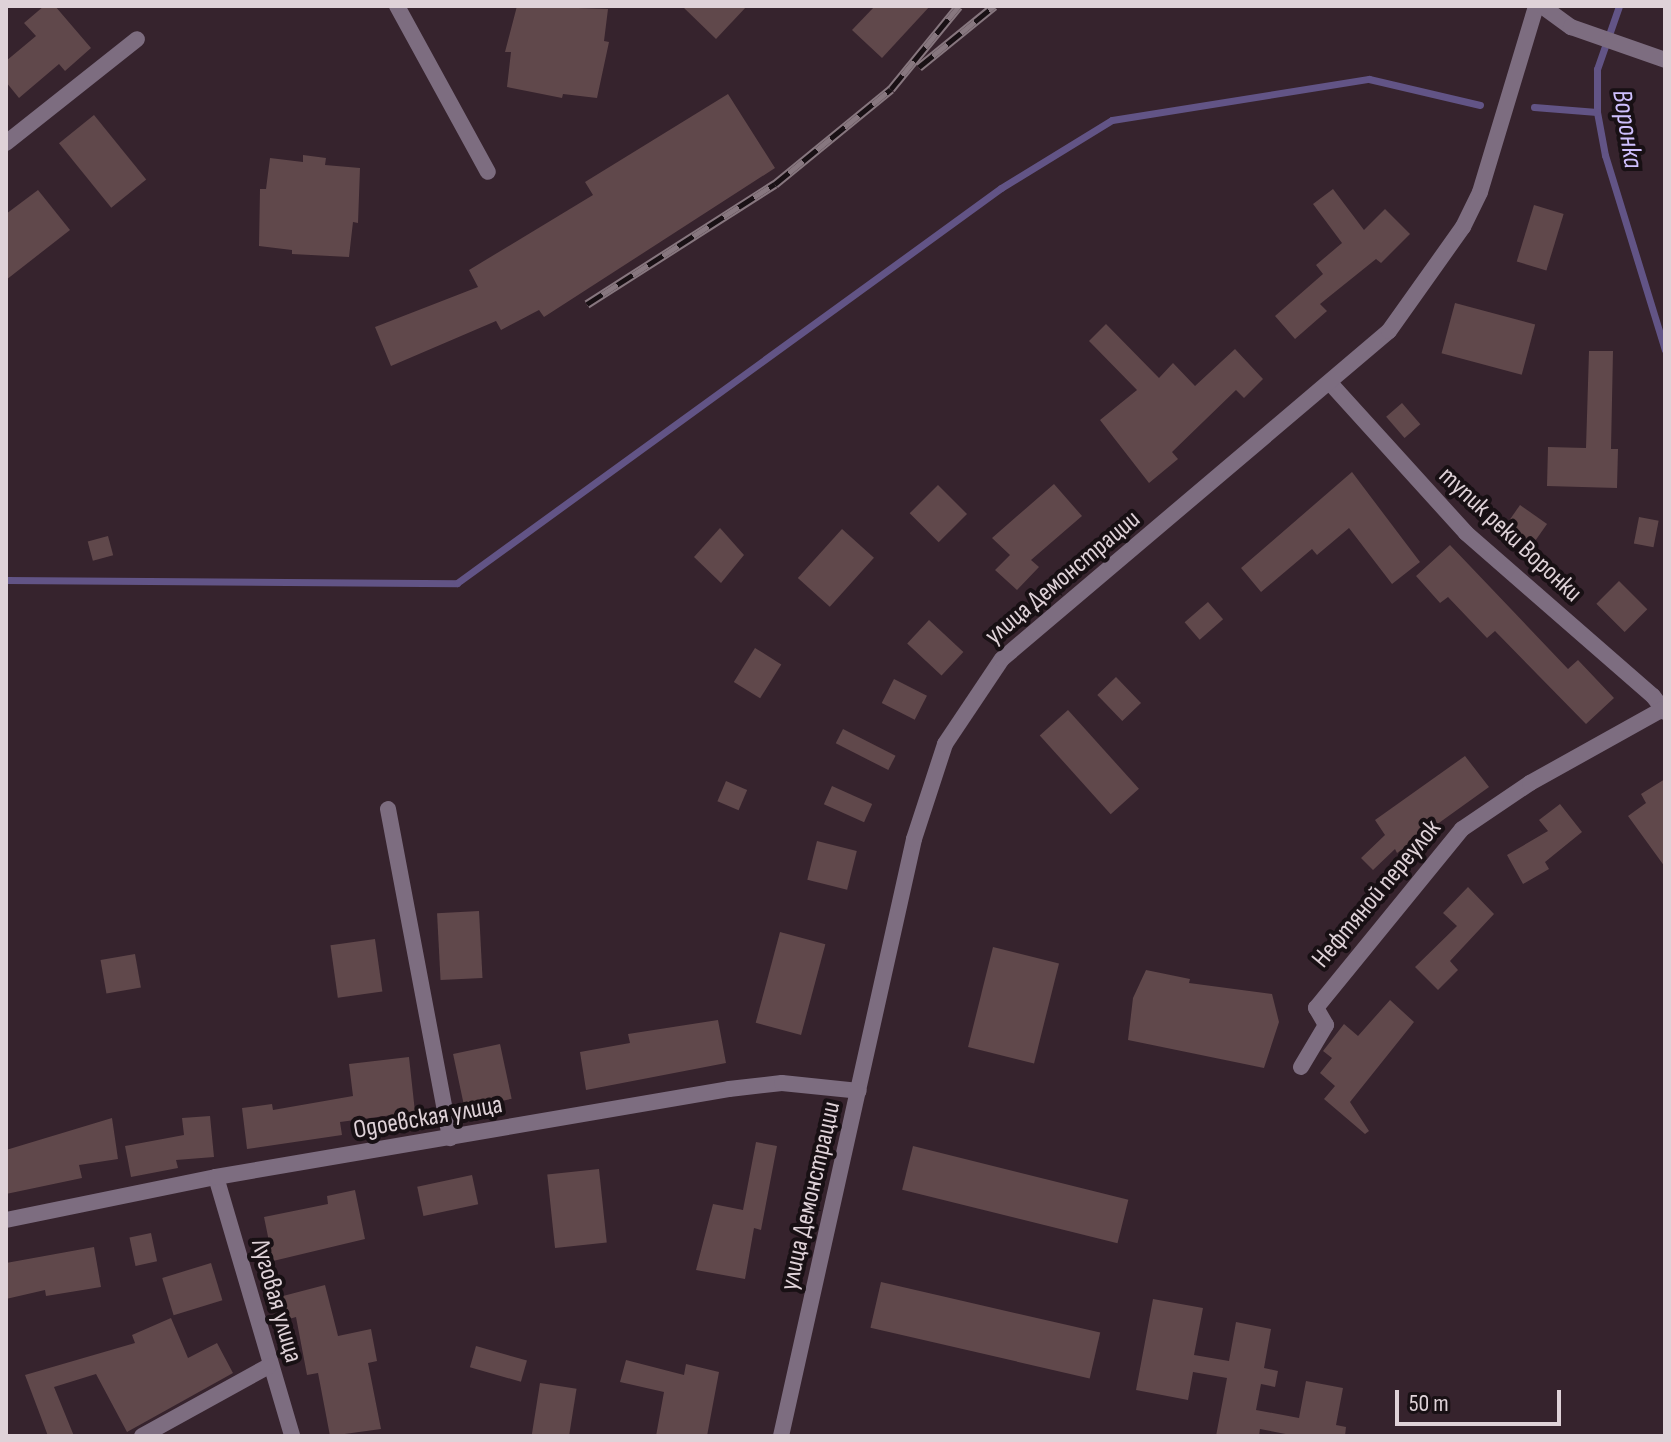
<!DOCTYPE html>
<meta charset="utf-8">
<style>
body{margin:0}
#map{position:relative;width:1671px;height:1442px;overflow:hidden;background:#36232d;font-family:"Sofia Sans Condensed",sans-serif}
div>[style]{position:absolute}
.stream>*{height:7px;margin:-3.5px;padding:0 3.5px;transform-origin:3.5px;border-radius:3.5px;background:#625486}
.building>*{inset:0;background:#60484b;transform-origin:0 0}
.minor>*{height:16px;margin:-8px;padding:0 8px;transform-origin:8px;border-radius:8px;background:#7d6d80}
.tertiary>*{height:16px;margin:-8px;padding:0 8px;transform-origin:8px;border-radius:8px;background:#7d6d80}
.rail>*{height:9px;margin-top:-4.5px;transform-origin:0;background:repeating-linear-gradient(90deg,#181014 0 18px,#87777f 0 36px);box-sizing:border-box;border-block:2px solid #87777f}
span{translate:-50% -50%;white-space:nowrap;text-align:center;line-height:1.15;-webkit-text-stroke:8px #181014;paint-order:stroke}
.street-label{font-size:26px;color:#dfd2d8}
.water-label{font-size:28px;color:#cfc0fe;font-style:italic}
.frame{position:absolute;inset:0;border:8px solid #dfd2d8;pointer-events:none}
.scale{position:absolute;left:1395px;top:1390px;width:166px;height:36px;box-sizing:border-box;border:4px solid #dfd2d8;border-top:0;padding-left:10px;font-size:24px;line-height:28px;white-space:nowrap;color:#dfd2d8;-webkit-text-stroke:6px #181014;paint-order:stroke}
</style>
<div id="map">
<div class="stream">
<i style="left:1619px;top:6px;width:67px;rotate:109.2deg"></i>
<i style="left:1597px;top:69px;width:43px;rotate:90deg"></i>
<i style="left:1597px;top:112px;width:44px;rotate:79.5deg"></i>
<i style="left:1605px;top:155px;width:204px;rotate:72.9deg"></i>
<i style="left:1534px;top:107px;width:63px;rotate:4.5deg"></i>
<i style="left:6px;top:580px;width:451px;rotate:0.4deg"></i>
<i style="left:457px;top:583px;width:672px;rotate:-35.98deg"></i>
<i style="left:1001px;top:188px;width:130px;rotate:-31.5deg"></i>
<i style="left:1112px;top:120px;width:260px;rotate:-9.1deg"></i>
<i style="left:1369px;top:79px;width:114px;rotate:13.2deg"></i>
</div>
<div class="building">
<i style="clip-path:polygon(44px 6px,55px 6px,91px 48px,65px 71px,59px 64px,19px 98px,6px 82px,6px 61px,36px 36px,24px 23px)"></i>
<i style="clip-path:polygon(517px 6px,608px 9px,604px 41px,609px 42px,597px 98px,563px 94px,562px 98px,507px 87px,511px 52px,505px 52px)"></i>
<i style="clip-path:polygon(682px 6px,747px 6px,716px 39px)"></i>
<i style="clip-path:polygon(875px 6px,930px 6px,882px 58px,852px 30px)"></i>
<i style="clip-path:polygon(728px 94px,775px 168px,544px 317px,539px 310px,501px 330px,496px 321px,391px 366px,375px 327px,478px 287px,469px 270px,593px 195px,585px 182px)"></i>
<i style="left:94px;top:115px;width:83px;height:45px;rotate:51deg"></i>
<i style="clip-path:polygon(303px 155px,326px 158px,325px 165px,360px 168px,358px 223px,353px 222px,349px 257px,292px 254px,292px 250px,259px 246px,260px 189px,266px 189px,270px 158px,303px 162px)"></i>
<i style="clip-path:polygon(1333px 189px,1364px 230px,1385px 209px,1410px 234px,1381px 263px,1376px 259px,1320px 304px,1327px 311px,1295px 339px,1275px 316px,1323px 274px,1316px 265px,1342px 243px,1313px 204px)"></i>
<i style="clip-path:polygon(38px 190px,70px 230px,6px 280px,6px 214px)"></i>
<i style="left:1534px;top:205px;width:31px;height:59px;rotate:17deg"></i>
<i style="left:1455px;top:303px;width:83px;height:52px;rotate:15deg"></i>
<i style="clip-path:polygon(1106px 324px,1159px 378px,1173px 363px,1195px 386px,1235px 349px,1263px 379px,1244px 398px,1236px 390px,1172px 452px,1178px 459px,1149px 483px,1100px 420px,1137px 390px,1089px 341px)"></i>
<i style="clip-path:polygon(1589px 351px,1613px 351px,1611px 449px,1618px 449px,1617px 488px,1547px 486px,1548px 447px,1586px 448px)"></i>
<i style="left:1402px;top:403px;width:28px;height:21px;rotate:49deg"></i>
<i style="clip-path:polygon(1352px 472px,1420px 562px,1392px 584px,1349px 528px,1317px 555px,1312px 549px,1261px 592px,1241px 568px)"></i>
<i style="clip-path:polygon(1054px 484px,1082px 516px,1031px 560px,1039px 567px,1017px 590px,995px 570px,1010px 555px,992px 538px)"></i>
<i style="left:938px;top:485px;width:41px;height:40px;rotate:45deg"></i>
<i style="left:1520px;top:505px;width:33px;height:31px;rotate:35deg"></i>
<i style="left:1639px;top:517px;width:20px;height:27px;rotate:11deg"></i>
<i style="clip-path:polygon(720px 528px,744px 555px,721px 583px,694px 557px)"></i>
<i style="left:842px;top:529px;width:43px;height:66px;rotate:42deg"></i>
<i style="left:108px;top:536px;width:20px;height:21px;rotate:75deg"></i>
<i style="clip-path:polygon(1450px 545px,1568px 669px,1578px 660px,1614px 698px,1586px 724px,1495px 631px,1487px 638px,1448px 597px,1440px 603px,1416px 576px)"></i>
<i style="left:1619px;top:581px;width:40px;height:32px;rotate:45deg"></i>
<i style="left:1208px;top:602px;width:23px;height:31px;rotate:49deg"></i>
<i style="left:929px;top:620px;width:47px;height:32px;rotate:43deg"></i>
<i style="left:755px;top:648px;width:31px;height:40px;rotate:32deg"></i>
<i style="left:1116px;top:677px;width:36px;height:26px;rotate:46deg"></i>
<i style="left:894px;top:679px;width:37px;height:27px;rotate:27deg"></i>
<i style="left:1068px;top:710px;width:106px;height:38px;rotate:48deg"></i>
<i style="left:843px;top:729px;width:59px;height:16px;rotate:27deg"></i>
<i style="clip-path:polygon(1465px 756px,1489px 787px,1397px 853px,1395px 849px,1373px 870px,1361px 858px,1385px 835px,1375px 820px)"></i>
<i style="clip-path:polygon(1665px 779px,1665px 867px,1628px 816px,1646px 803px,1641px 794px)"></i>
<i style="left:726px;top:781px;width:23px;height:22px;rotate:23deg"></i>
<i style="left:832px;top:786px;width:44px;height:20px;rotate:24deg"></i>
<i style="clip-path:polygon(1560px 804px,1582px 832px,1545px 862px,1549px 869px,1523px 884px,1507px 855px,1548px 831px,1539px 820px)"></i>
<i style="left:817px;top:841px;width:41px;height:40px;rotate:14deg"></i>
<i style="clip-path:polygon(1468px 887px,1494px 914px,1450px 961px,1458px 970px,1438px 990px,1415px 967px,1457px 926px,1443px 913px)"></i>
<i style="left:479px;top:911px;width:67px;height:42px;rotate:87deg"></i>
<i style="left:780px;top:932px;width:47px;height:94px;rotate:15deg"></i>
<i style="left:375px;top:939px;width:53px;height:45px;rotate:82deg"></i>
<i style="left:993px;top:947px;width:68px;height:103px;rotate:14deg"></i>
<i style="left:135px;top:954px;width:34px;height:35px;rotate:80deg"></i>
<i style="clip-path:polygon(1146px 970px,1190px 979px,1189px 983px,1272px 994px,1279px 1022px,1264px 1068px,1128px 1040px,1133px 998px)"></i>
<i style="clip-path:polygon(1390px 1000px,1414px 1022px,1350px 1102px,1369px 1131px,1365px 1134px,1324px 1099px,1335px 1086px,1320px 1073px,1332px 1058px,1323px 1051px,1344px 1024px,1358px 1036px)"></i>
<i style="clip-path:polygon(718px 1020px,726px 1063px,586px 1090px,580px 1052px,630px 1043px,628px 1034px)"></i>
<i style="left:500px;top:1044px;width:56px;height:48px;rotate:78deg"></i>
<i style="clip-path:polygon(409px 1057px,415px 1112px,340px 1122px,342px 1135px,247px 1149px,242px 1108px,272px 1104px,273px 1110px,353px 1096px,349px 1064px)"></i>
<i style="clip-path:polygon(210px 1116px,214px 1157px,176px 1160px,178px 1168px,131px 1177px,125px 1146px,184px 1135px,182px 1118px)"></i>
<i style="clip-path:polygon(112px 1118px,118px 1159px,79px 1165px,82px 1178px,6px 1194px,6px 1150px)"></i>
<i style="clip-path:polygon(756px 1142px,777px 1146px,761px 1230px,754px 1228px,745px 1279px,696px 1270px,713px 1204px,743px 1210px)"></i>
<i style="left:913px;top:1146px;width:222px;height:45px;rotate:14deg"></i>
<i style="left:599px;top:1169px;width:74px;height:52px;rotate:84deg"></i>
<i style="left:472px;top:1175px;width:30px;height:56px;rotate:78deg"></i>
<i style="clip-path:polygon(355px 1190px,365px 1239px,273px 1261px,264px 1217px,328px 1204px,327px 1196px)"></i>
<i style="left:151px;top:1233px;width:29px;height:22px;rotate:78deg"></i>
<i style="clip-path:polygon(94px 1247px,101px 1287px,46px 1296px,45px 1290px,6px 1299px,6px 1263px)"></i>
<i style="left:211px;top:1263px;width:39px;height:51px;rotate:73deg"></i>
<i style="left:881px;top:1282px;width:225px;height:47px;rotate:13deg"></i>
<i style="clip-path:polygon(325px 1285px,338px 1336px,371px 1329px,377px 1361px,368px 1363px,381px 1429px,330px 1436px,318px 1373px,307px 1375px,296px 1317px,289px 1319px,283px 1296px)"></i>
<i style="clip-path:polygon(1153px 1299px,1203px 1308px,1194px 1355px,1229px 1361px,1236px 1322px,1271px 1329px,1264px 1368px,1278px 1371px,1275px 1387px,1261px 1384px,1256px 1410px,1299px 1418px,1306px 1381px,1343px 1388px,1336px 1425px,1346px 1427px,1345px 1436px,1296px 1436px,1260px 1429px,1259px 1436px,1216px 1436px,1227px 1378px,1193px 1372px,1188px 1400px,1136px 1390px)"></i>
<i style="clip-path:polygon(171px 1318px,188px 1358px,217px 1343px,233px 1373px,127px 1432px,96px 1374px,54px 1387px,74px 1436px,48px 1436px,25px 1375px,135px 1343px,132px 1335px)"></i>
<i style="left:476px;top:1346px;width:53px;height:22px;rotate:16deg"></i>
<i style="clip-path:polygon(626px 1360px,684px 1375px,686px 1364px,719px 1372px,707px 1436px,656px 1436px,664px 1392px,620px 1382px)"></i>
<i style="left:540px;top:1383px;width:37px;height:54px;rotate:9deg"></i>
</div>
<div class="minor">
<i style="left:397px;top:6px;width:189px;rotate:61.3deg"></i>
<i style="left:6px;top:143px;width:167px;rotate:-38.4deg"></i>
<i style="left:1331px;top:384px;width:201px;rotate:47.8deg"></i>
<i style="left:1466px;top:533px;width:248px;rotate:41.1deg"></i>
<i style="left:1653px;top:696px;width:20px;rotate:53deg"></i>
<i style="left:388px;top:809px;width:335px;rotate:79.3deg"></i>
<i style="left:1301px;top:1067px;width:49px;rotate:-59.2deg"></i>
<i style="left:1326px;top:1025px;width:20px;rotate:-120deg"></i>
<i style="left:1316px;top:1008px;width:231px;rotate:-50.8deg"></i>
<i style="left:1462px;top:829px;width:82px;rotate:-34.1deg"></i>
<i style="left:1530px;top:783px;width:152px;rotate:-29.1deg"></i>
<i style="left:216px;top:1177px;width:270px;rotate:73.6deg"></i>
<i style="left:6px;top:1220px;width:214px;rotate:-11.6deg"></i>
<i style="left:216px;top:1177px;width:520px;rotate:-9.73deg"></i>
<i style="left:729px;top:1089px;width:53px;rotate:-6.5deg"></i>
<i style="left:782px;top:1083px;width:77px;rotate:5.9deg"></i>
<i style="left:142px;top:1436px;width:145px;rotate:-28.9deg"></i>
<i style="left:781px;top:1436px;width:612px;rotate:-77.44deg"></i>
<i style="left:914px;top:839px;width:100px;rotate:-71.9deg"></i>
<i style="left:945px;top:744px;width:102px;rotate:-56.2deg"></i>
<i style="left:1002px;top:659px;width:507px;rotate:-40.28deg"></i>
<i style="left:1389px;top:331px;width:128px;rotate:-54.6deg"></i>
<i style="left:1463px;top:227px;width:39px;rotate:-64deg"></i>
<i style="left:1480px;top:192px;width:194px;rotate:-73.2deg"></i>
</div>
<div class="tertiary">
<i style="left:1542px;top:6px;width:36px;rotate:36deg"></i>
<i style="left:1571px;top:27px;width:100px;rotate:19.3deg"></i>
</div>
<div class="rail">
<i style="left:919px;top:67px;width:97px;rotate:-39.1deg"></i>
<i style="left:587px;top:304px;width:223px;rotate:-32.6deg"></i>
<i style="left:775px;top:184px;width:150px;rotate:-39.3deg"></i>
<i style="left:891px;top:89px;width:107px;rotate:-50.7deg"></i>
</div>
<div class="street-label">
<span style="left:1510px;top:535px;rotate:43deg">тупик реки Воронки</span>
<span style="left:1063px;top:578px;rotate:-40deg">улица Демонстрации</span>
<span style="left:1377px;top:894px;rotate:-50deg">Нефтяной переулок</span>
<span style="left:428px;top:1118px;rotate:-10deg">Одоевская улица</span>
<span style="left:811px;top:1196px;rotate:-77deg">улица Демонстрации</span>
<span style="left:276px;top:1301px;rotate:74deg">Луговая улица</span>
</div>
<div class="water-label">
<span style="left:1627px;top:129px;rotate:81deg">Воронка</span>
</div>
<div class="frame"></div>
<div class="scale">50 m</div>
</div>
